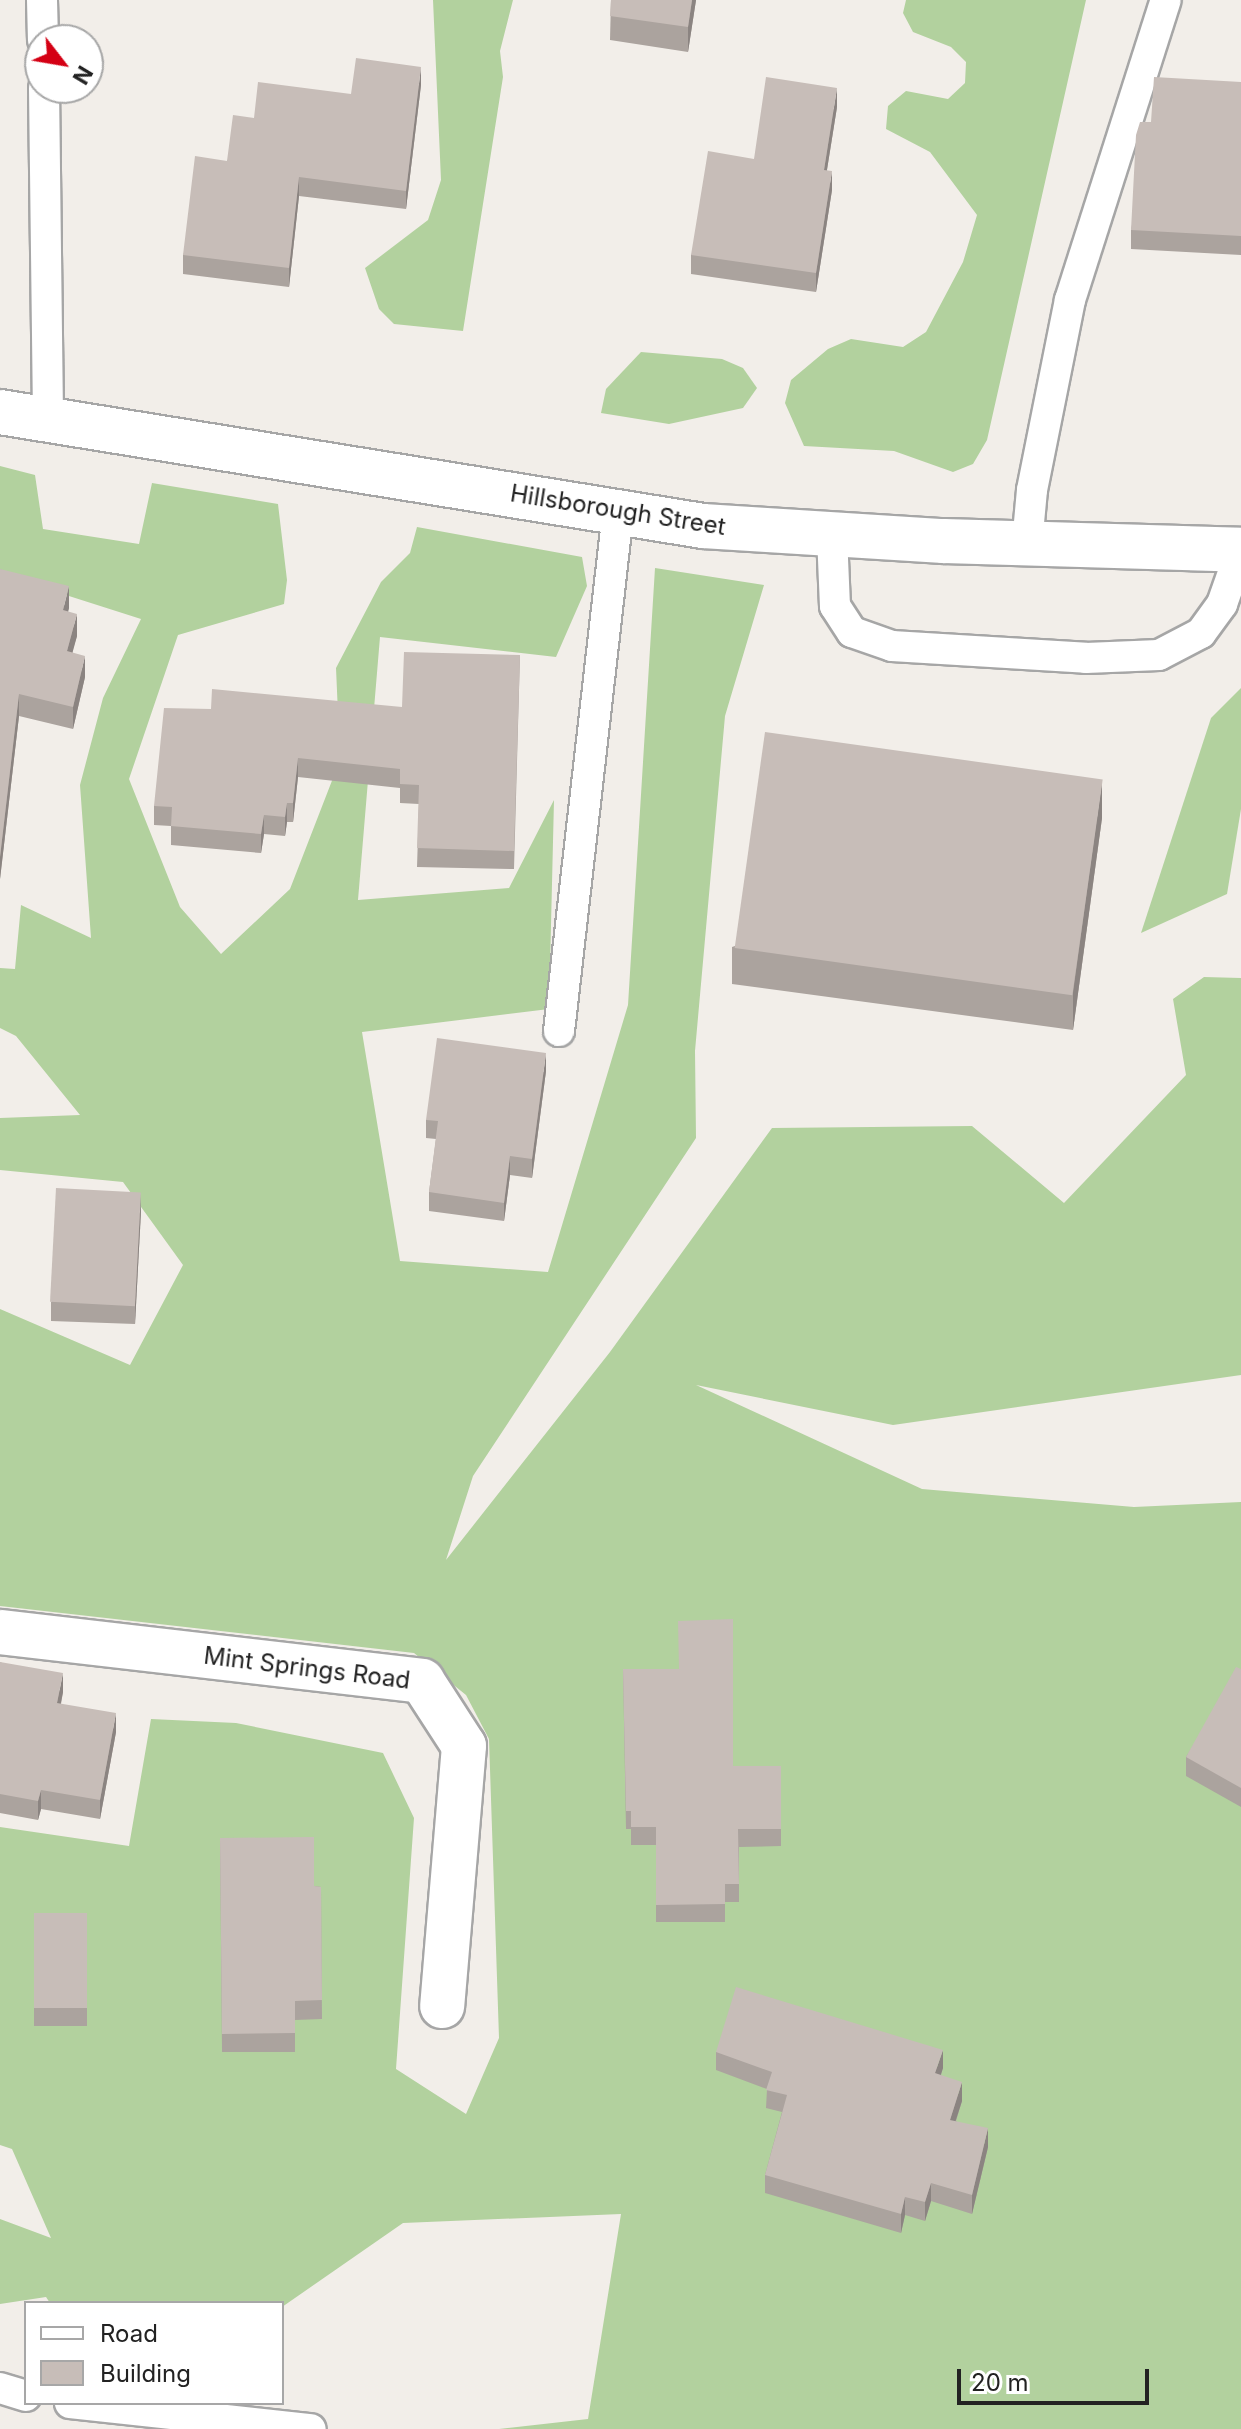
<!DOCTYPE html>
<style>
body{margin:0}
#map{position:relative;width:1241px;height:2429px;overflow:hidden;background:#f2eee9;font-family:Inter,sans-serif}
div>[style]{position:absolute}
.forest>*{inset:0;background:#b2d19e}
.roads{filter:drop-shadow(2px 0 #a6a6a6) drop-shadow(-2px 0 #a6a6a6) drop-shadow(0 2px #a6a6a6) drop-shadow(0 -2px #a6a6a6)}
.service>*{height:30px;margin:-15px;padding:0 15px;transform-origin:15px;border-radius:15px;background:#fff}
.minor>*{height:44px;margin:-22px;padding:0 22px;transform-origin:22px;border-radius:22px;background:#fff}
.tertiary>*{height:44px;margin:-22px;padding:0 22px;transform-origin:22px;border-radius:22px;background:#fff}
.wall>*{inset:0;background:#aba39e;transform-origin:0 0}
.shaded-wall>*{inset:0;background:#8b8481}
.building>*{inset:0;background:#c7bdb8;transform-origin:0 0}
span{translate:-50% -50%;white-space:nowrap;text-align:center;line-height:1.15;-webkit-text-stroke:7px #fff;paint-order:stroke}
.street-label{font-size:24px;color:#222}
.legend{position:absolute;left:24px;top:2301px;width:260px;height:104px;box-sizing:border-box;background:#fff;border:2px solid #a7a7a7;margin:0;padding:10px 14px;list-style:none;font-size:24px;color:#222}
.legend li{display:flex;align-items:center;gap:16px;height:40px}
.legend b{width:40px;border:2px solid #a7a7a7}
.north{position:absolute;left:24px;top:24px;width:80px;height:80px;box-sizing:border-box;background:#fff;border:2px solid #a7a7a7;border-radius:50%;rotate:121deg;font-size:22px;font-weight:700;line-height:32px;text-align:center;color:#222}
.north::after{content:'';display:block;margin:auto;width:28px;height:36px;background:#d40014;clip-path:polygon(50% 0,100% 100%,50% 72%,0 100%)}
.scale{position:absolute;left:957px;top:2369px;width:192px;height:36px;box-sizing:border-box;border:4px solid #222;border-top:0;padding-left:10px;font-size:24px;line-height:28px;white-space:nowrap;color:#222;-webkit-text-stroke:6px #fff;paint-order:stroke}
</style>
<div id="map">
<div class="forest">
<i style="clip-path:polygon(433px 0,513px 0,500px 51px,503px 77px,463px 331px,394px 324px,379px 309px,365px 268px,428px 220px,441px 180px)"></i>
<i style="clip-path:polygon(906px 0,1086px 0,987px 440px,973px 464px,953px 472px,894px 451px,804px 446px,785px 403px,791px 380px,828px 349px,851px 339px,903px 347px,926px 332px,963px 262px,977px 215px,930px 152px,886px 129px,888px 106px,906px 91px,948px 99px,965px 83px,966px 62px,951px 47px,913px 32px,903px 13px)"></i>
<i style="clip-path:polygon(641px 352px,722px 359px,743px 368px,757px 388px,743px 408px,669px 424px,601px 413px,606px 389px)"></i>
<i style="clip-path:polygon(0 466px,35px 475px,43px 529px,139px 544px,152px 483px,278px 504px,287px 580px,284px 604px,178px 635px,129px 779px,180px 907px,221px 954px,290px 889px,340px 760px,336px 668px,381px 582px,410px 553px,417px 527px,582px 557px,587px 586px,556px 657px,380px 637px,358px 900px,509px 888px,554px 800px,549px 1009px,362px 1032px,400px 1261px,548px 1272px,628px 1005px,655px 568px,764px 585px,725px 716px,695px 1051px,696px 1138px,473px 1476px,446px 1560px,610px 1352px,772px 1128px,972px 1126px,1064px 1203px,1186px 1075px,1173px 999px,1204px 977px,1241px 978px,1241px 1375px,893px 1425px,696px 1385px,922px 1489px,1134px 1507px,1241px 1502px,1241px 2429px,499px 2429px,588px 2419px,621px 2214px,403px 2223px,282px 2307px,50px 2303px,46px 2297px,0 2304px,0 2219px,51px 2238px,12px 2149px,0 2145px,0 1827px,129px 1846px,151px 1719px,236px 1723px,383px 1753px,414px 1818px,396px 2069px,466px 2114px,499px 2038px,489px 1739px,466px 1695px,414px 1653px,0 1606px,0 1309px,130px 1365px,183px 1265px,123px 1182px,0 1170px,0 1118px,80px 1115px,16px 1036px,0 1028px,0 968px,15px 969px,21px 905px,91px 938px,80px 785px,103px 698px,141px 619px,0 574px)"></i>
<i style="clip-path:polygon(1241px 688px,1241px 809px,1227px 894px,1141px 933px,1211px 718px)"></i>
</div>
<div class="roads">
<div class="service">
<i style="left:42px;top:0;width:40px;rotate:88.6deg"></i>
<i style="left:44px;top:88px;width:332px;rotate:89.3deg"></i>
<i style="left:832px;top:535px;width:71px;rotate:87.6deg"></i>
<i style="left:835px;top:606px;width:31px;rotate:57deg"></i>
<i style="left:852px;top:632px;width:42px;rotate:19.3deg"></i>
<i style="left:892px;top:646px;width:194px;rotate:3.5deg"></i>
<i style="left:1086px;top:658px;width:73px;rotate:-2.4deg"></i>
<i style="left:1159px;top:655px;width:47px;rotate:-27.6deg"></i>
<i style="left:1201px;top:633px;width:36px;rotate:-54deg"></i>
<i style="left:1222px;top:604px;width:57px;rotate:-70.6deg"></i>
<i style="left:1027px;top:544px;width:54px;rotate:-84.7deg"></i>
<i style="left:1032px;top:490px;width:194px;rotate:-78.7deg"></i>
<i style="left:1070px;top:300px;width:315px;rotate:-72.3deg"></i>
<i style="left:559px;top:1031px;width:522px;rotate:-83.51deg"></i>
<i style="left:0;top:2388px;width:27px;rotate:17deg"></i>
<i style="left:70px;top:2403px;width:242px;rotate:6.2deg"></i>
</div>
<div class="minor">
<i style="left:0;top:1632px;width:425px;rotate:6.6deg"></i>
<i style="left:422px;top:1681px;width:77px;rotate:57.1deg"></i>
<i style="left:464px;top:1746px;width:261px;rotate:94.8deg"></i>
</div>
<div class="tertiary">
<i style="left:0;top:412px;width:712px;rotate:9.21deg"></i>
<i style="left:703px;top:526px;width:241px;rotate:3.6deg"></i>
<i style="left:944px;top:541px;width:297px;rotate:1.7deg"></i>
</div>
</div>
<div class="wall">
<i style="clip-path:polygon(611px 0,696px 0,688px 52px,610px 40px)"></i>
<i style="clip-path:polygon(1241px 82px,1241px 255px,1131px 249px,1131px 230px,1151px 122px)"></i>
<i style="clip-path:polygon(421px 85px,406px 209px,299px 196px,289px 287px,183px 274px,183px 255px,227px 161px,254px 118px,351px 94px)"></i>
<i style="clip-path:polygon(837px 107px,827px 170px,832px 190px,816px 292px,691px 274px,691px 255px,754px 159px)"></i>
<i style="clip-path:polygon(0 569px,69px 608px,68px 611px,77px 636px,72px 652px,85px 677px,73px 729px,19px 716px,0 879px)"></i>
<i style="clip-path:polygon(520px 655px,514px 869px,417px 867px,419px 804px,400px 803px,400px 788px,298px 777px,293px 822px,287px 822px,285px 836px,264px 834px,261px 853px,171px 845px,171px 826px,154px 825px,154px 806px,211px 709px,402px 707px)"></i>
<i style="clip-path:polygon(1102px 818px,1073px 1030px,732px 984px,732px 947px)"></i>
<i style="clip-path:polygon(546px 1071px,532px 1178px,510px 1175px,504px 1221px,429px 1211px,429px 1192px,436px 1139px,426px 1138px,426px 1120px)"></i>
<i style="clip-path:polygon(141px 1211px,135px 1324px,51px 1321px,51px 1302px)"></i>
<i style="clip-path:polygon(0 1662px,63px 1692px,61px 1704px,116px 1732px,100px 1819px,41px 1809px,38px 1820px,0 1813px)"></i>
<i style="clip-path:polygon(623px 1669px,733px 1766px,781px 1766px,781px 1846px,739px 1847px,739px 1902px,725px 1902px,725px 1922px,656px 1922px,656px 1845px,631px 1845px,631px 1829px,626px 1829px)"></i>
<i style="clip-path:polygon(1241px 1669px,1241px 1807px,1186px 1776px,1186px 1757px)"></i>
<i style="clip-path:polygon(220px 1838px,314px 1886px,321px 1887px,322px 2019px,295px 2020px,295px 2052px,222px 2052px)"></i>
<i style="left:34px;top:1913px;width:53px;height:113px"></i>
<i style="clip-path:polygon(716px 2052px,943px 2068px,941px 2075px,962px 2101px,956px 2121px,988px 2147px,972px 2214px,931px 2201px,925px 2221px,905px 2215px,901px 2233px,765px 2193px,765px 2175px,782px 2112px,766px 2108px,767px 2089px,716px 2070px)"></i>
</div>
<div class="shaded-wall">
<i style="clip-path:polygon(692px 0,696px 0,688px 52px,688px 27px)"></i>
<i style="clip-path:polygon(421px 67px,421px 85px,406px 209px,406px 191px)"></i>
<i style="clip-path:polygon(837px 88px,837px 107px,824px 188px,824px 170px)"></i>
<i style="clip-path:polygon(832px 171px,832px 190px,816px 292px,816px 273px)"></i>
<i style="clip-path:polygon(299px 177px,299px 196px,289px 287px,289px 268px)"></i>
<i style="clip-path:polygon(69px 586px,69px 608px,63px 632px,63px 610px)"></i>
<i style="clip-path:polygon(77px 614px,77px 636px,67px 673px,67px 651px)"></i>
<i style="clip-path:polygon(85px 656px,85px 677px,73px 729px,73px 707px)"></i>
<i style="clip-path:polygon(19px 694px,19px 716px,0 879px,0 857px)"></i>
<i style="clip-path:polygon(298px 758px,298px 777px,293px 822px,293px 803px)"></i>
<i style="clip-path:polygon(1102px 781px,1102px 818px,1073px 1030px,1073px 993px)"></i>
<i style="clip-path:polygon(287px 803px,287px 822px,285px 836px,285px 817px)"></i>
<i style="clip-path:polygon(264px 815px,264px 834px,261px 853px,261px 834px)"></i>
<i style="clip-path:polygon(546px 1053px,546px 1071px,532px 1178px,532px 1159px)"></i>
<i style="clip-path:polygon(510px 1156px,510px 1175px,504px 1221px,504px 1203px)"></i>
<i style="clip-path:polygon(141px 1192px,141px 1211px,135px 1324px,135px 1305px)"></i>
<i style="clip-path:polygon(63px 1673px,63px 1692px,57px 1722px,57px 1703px)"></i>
<i style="clip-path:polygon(116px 1713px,116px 1732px,100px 1819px,100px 1800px)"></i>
<i style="clip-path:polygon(41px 1790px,41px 1809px,38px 1820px,38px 1801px)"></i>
<i style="clip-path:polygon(943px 2050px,943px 2068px,935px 2092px,935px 2073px)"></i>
<i style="clip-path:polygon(962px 2082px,962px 2101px,950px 2138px,950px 2120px)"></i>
<i style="clip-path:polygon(988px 2128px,988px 2147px,972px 2214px,972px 2195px)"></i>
<i style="clip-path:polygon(931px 2183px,931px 2201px,925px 2221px,925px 2202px)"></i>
<i style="clip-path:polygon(905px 2197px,905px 2215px,901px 2233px,901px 2214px)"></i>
</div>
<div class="building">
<i style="clip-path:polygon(611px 0,692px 0,688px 27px,610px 16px)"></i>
<i style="clip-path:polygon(356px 58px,421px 67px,406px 191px,299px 177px,289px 268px,183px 255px,195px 156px,227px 161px,233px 115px,254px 118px,258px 82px,351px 94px)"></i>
<i style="clip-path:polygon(766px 77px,837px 88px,824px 170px,832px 171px,816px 273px,691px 255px,708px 151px,754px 159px)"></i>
<i style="clip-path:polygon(1154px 77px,1241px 82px,1241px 236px,1131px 230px,1136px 135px,1140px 122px,1151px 122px)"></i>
<i style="clip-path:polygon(0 569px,69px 586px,63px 610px,77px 614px,67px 651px,85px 656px,73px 707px,19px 694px,0 857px)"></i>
<i style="clip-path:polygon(404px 652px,520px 655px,514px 851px,417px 848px,419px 785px,400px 784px,400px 769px,298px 758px,293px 803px,287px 803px,285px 817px,264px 815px,261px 834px,171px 826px,172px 807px,154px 806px,164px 708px,211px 709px,212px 689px,402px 707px)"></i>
<i style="left:765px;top:732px;width:341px;height:218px;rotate:8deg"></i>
<i style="clip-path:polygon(437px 1038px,546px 1053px,532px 1159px,510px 1156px,504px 1203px,429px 1192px,438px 1121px,426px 1120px)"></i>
<i style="left:56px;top:1188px;width:85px;height:114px;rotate:3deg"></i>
<i style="clip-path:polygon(733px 1619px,733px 1766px,781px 1766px,781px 1829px,738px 1829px,739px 1884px,725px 1884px,725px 1904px,656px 1905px,656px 1827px,631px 1827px,631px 1811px,626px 1811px,623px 1669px,679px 1669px,678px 1621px)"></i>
<i style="clip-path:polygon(0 1662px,63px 1673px,57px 1703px,116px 1713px,100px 1800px,41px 1790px,38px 1801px,0 1794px)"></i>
<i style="clip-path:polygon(1236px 1667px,1241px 1669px,1241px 1788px,1186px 1757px)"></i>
<i style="clip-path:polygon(314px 1837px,314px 1886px,321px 1887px,322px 2000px,295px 2001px,295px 2033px,222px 2034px,220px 1838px)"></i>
<i style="left:34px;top:1913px;width:53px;height:95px"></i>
<i style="clip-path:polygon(736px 1987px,943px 2050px,935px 2073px,962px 2082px,950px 2120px,988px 2128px,972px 2195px,931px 2183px,925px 2202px,905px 2197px,901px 2214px,765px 2175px,787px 2095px,766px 2090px,772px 2072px,716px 2052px)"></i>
</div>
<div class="street-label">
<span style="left:618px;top:510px;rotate:9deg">Hillsborough Street</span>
<span style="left:307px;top:1668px;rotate:7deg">Mint Springs Road</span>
</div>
<ul class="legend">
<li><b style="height:10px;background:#fff"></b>Road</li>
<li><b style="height:22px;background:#c7bdb8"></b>Building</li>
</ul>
<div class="north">N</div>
<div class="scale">20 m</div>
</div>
